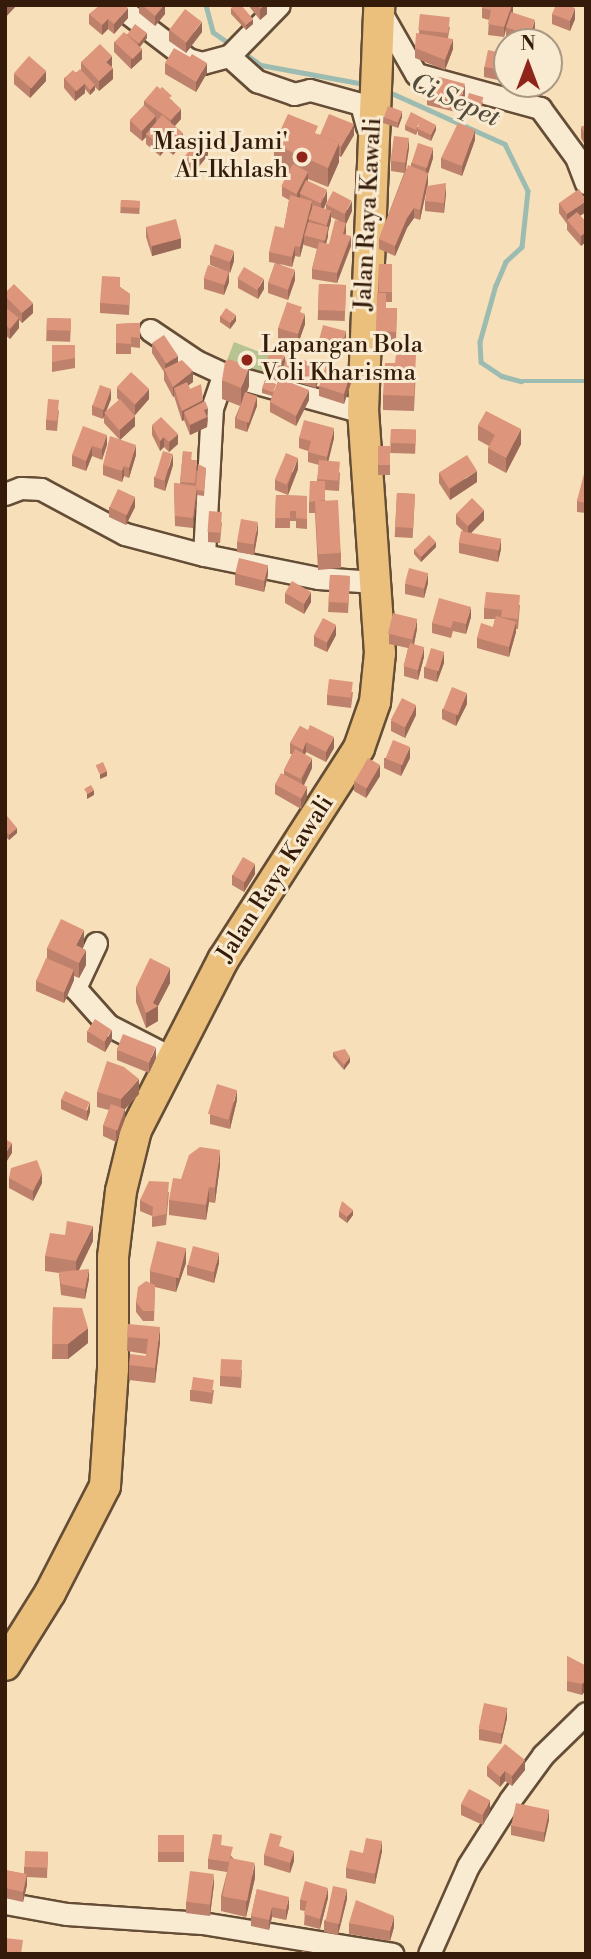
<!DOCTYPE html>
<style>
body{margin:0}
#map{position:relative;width:591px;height:1959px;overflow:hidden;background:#f6dfb9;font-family:"Libre Bodoni",serif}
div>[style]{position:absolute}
.green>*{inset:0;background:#b8c392;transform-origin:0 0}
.stream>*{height:4.5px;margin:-2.25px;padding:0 2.25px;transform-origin:2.25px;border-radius:2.25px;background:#9dbcb1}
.roads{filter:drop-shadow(2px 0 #654d36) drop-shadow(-2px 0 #654d36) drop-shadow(0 2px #654d36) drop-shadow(0 -2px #654d36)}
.minor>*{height:21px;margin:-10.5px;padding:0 10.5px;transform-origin:10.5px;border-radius:10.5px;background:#f9ead2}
.highway>*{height:30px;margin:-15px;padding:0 15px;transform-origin:15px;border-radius:15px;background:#ebc07c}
.wall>*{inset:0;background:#be816b;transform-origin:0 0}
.shaded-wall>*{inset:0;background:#9b6957}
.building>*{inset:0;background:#dd967c;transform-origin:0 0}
.dots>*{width:19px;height:19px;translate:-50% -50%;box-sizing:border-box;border:4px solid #f9ead2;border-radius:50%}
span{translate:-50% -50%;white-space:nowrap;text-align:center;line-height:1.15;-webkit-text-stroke:6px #f9ead2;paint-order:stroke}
.poi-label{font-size:24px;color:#351c0a}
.right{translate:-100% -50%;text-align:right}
.left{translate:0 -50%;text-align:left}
.street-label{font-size:24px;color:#351c0a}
.water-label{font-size:26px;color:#544c3c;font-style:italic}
.frame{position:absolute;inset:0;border:7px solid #351c0a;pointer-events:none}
.north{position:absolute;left:493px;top:28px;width:70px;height:70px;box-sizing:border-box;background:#f9ead2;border:2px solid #ab9882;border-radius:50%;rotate:0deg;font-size:19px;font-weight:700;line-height:28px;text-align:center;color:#351c0a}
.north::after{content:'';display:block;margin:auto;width:24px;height:32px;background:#8f2418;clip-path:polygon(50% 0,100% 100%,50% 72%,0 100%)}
</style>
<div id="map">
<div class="green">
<i style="left:234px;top:342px;width:39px;height:25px;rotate:21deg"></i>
</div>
<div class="stream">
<i style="left:206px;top:5px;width:28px;rotate:75deg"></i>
<i style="left:213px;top:32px;width:24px;rotate:35deg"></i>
<i style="left:243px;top:52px;width:22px;rotate:36deg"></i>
<i style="left:261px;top:65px;width:106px;rotate:10.4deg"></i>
<i style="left:387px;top:91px;width:129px;rotate:24.2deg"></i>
<i style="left:505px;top:144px;width:52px;rotate:63.9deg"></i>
<i style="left:528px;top:191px;width:56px;rotate:96.1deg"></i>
<i style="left:522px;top:247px;width:22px;rotate:137deg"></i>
<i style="left:506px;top:262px;width:25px;rotate:113deg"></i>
<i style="left:496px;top:285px;width:59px;rotate:105.7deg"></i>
<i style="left:480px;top:342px;width:20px;rotate:87deg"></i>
<i style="left:481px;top:362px;width:25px;rotate:34deg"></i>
<i style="left:502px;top:376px;width:20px;rotate:15deg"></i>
<i style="left:521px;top:381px;width:65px"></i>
</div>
<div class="roads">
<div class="minor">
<i style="left:117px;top:5px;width:89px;rotate:37.3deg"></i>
<i style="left:188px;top:59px;width:15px;rotate:16deg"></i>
<i style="left:202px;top:63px;width:28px;rotate:-15deg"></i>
<i style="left:229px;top:56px;width:71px;rotate:-45.6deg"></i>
<i style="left:380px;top:11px;width:73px;rotate:60.3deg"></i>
<i style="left:416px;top:74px;width:129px;rotate:15.3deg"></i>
<i style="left:540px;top:108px;width:61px;rotate:53.7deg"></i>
<i style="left:576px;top:157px;width:28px;rotate:69deg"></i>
<i style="left:229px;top:56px;width:38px;rotate:42deg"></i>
<i style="left:257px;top:81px;width:39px;rotate:19deg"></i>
<i style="left:294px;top:94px;width:16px;rotate:-14deg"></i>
<i style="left:310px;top:90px;width:53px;rotate:15.4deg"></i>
<i style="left:361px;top:104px;width:23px;rotate:75deg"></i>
<i style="left:150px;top:330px;width:55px;rotate:34deg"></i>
<i style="left:196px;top:361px;width:31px;rotate:25deg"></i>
<i style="left:224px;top:374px;width:144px;rotate:15.3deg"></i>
<i style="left:5px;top:494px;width:17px;rotate:-21deg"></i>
<i style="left:21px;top:488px;width:20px;rotate:3deg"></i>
<i style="left:41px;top:489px;width:95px;rotate:28.2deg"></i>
<i style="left:125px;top:534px;width:82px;rotate:14.9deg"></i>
<i style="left:204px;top:555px;width:116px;rotate:11.4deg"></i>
<i style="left:318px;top:578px;width:56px;rotate:4.1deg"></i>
<i style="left:204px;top:555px;width:147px;rotate:-86.9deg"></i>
<i style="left:212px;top:408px;width:36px;rotate:-71deg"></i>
<i style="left:96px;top:943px;width:50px;rotate:115deg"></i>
<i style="left:75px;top:988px;width:50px;rotate:48.3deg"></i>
<i style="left:108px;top:1025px;width:70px;rotate:27.3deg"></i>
<i style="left:5px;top:1903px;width:63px;rotate:10.1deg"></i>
<i style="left:67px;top:1914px;width:135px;rotate:3.8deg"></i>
<i style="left:202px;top:1923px;width:193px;rotate:9.2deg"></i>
<i style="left:429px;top:1954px;width:96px;rotate:-66.1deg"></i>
<i style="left:468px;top:1866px;width:78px;rotate:-57.5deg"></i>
<i style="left:510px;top:1800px;width:56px;rotate:-53.7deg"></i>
<i style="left:543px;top:1755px;width:60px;rotate:-44.3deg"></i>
</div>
<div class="highway">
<i style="left:5px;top:1665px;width:85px;rotate:-58deg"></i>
<i style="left:50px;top:1593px;width:120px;rotate:-62.8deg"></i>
<i style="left:105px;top:1486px;width:118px;rotate:-86.1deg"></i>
<i style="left:113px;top:1368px;width:111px;rotate:-90deg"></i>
<i style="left:113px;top:1257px;width:66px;rotate:-83.1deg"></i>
<i style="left:121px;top:1191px;width:63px;rotate:-76.2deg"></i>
<i style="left:136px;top:1130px;width:191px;rotate:-62.9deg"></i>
<i style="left:223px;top:960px;width:252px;rotate:-57.3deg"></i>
<i style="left:359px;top:748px;width:49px;rotate:-70.8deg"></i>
<i style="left:375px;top:702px;width:49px;rotate:-84.2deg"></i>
<i style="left:380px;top:653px;width:242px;rotate:-94deg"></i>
<i style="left:363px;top:412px;width:407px;rotate:-87.7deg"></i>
</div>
</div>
<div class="wall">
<i style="clip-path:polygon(139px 5px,165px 5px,165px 14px,155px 26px,139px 13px)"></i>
<i style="clip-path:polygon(248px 5px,267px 5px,267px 14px,260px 20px)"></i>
<i style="clip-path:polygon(513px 5px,513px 13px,535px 30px,531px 42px,521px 42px,506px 37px,506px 30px,504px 37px,488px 35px,489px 20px,482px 18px,482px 8px)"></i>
<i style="clip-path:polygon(231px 8px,253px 24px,246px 30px,231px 14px)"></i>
<i style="clip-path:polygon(89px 14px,128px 18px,114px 34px,108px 29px,102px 35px,89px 24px)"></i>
<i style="clip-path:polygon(420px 14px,450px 27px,448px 38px,453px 49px,445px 70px,415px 58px,415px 48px,419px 34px)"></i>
<i style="clip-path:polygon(552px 14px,575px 19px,570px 31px,552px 24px)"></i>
<i style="clip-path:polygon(169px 30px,202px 32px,186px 53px,169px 41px)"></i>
<i style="clip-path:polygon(127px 34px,147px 38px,140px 47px,142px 59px,131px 69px,114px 52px,114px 42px)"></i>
<i style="clip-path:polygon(81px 62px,112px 66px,111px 67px,113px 79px,99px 91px,95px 87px,95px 90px,90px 95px,85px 89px,85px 93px,75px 101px,64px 88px,64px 78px,81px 70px)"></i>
<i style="clip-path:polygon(165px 63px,207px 73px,196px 92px,165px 74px)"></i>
<i style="clip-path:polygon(507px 64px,503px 81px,484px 77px,484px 67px)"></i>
<i style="clip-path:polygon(14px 74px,46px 81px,30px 98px,14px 84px)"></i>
<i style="clip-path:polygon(427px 94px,465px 95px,460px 113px,427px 105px)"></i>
<i style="clip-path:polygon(172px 100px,181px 119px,175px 126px,183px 143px,173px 155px,166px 149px,160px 156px,146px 144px,146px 137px,142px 141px,130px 131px,130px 120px,144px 106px,144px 101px)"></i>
<i style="clip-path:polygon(483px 102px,480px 113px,466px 109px,466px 104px)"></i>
<i style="clip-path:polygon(383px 117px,402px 117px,398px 128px,383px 123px)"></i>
<i style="clip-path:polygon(405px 125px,436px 130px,431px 141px,418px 135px,418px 131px,416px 135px,405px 130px)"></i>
<i style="clip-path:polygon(586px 125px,586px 147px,581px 138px,581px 127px)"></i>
<i style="clip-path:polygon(evenodd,318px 134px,320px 135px,354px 135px,341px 157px,339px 156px,339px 162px,328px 187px,308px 179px,308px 181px,327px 201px,324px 209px,326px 209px,326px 204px,352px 211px,346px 224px,345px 235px,351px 246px,337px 283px,312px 279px,312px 269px,317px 249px,304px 245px,304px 242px,300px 257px,295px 256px,292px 267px,280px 264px,295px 280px,288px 300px,268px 293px,268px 283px,275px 263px,269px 262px,269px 252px,284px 228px,289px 200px,282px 196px,282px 186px,289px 170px,274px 164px,274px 144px,318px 134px,331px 217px,339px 221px,329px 244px,326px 244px,331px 217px)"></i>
<i style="clip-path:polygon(475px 140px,462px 176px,441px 168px,441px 158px)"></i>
<i style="clip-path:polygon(409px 148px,406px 169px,411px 166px,411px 163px,433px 158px,428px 174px,428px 183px,420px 220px,414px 218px,407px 228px,395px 256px,379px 249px,379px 239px,404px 173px,391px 171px,391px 161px)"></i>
<i style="clip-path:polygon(208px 155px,193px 174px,184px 168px,184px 157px)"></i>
<i style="clip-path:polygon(446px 193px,444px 213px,425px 211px,425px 201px)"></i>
<i style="left:121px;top:200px;width:19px;height:13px;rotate:3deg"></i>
<i style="clip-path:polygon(559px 203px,586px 212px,580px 216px,586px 222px,581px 246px,567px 230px,567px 224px,559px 213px)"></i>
<i style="clip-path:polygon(146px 227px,181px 248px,152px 256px,146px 237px)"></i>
<i style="clip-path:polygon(210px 255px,234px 261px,230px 273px,229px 272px,229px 282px,224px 295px,204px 289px,204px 278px,223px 270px,210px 265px)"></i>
<i style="clip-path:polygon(379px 264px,392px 264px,392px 302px,386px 302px,386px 308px,397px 308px,396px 342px,376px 342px)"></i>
<i style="clip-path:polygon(238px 278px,264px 289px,258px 299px,238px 288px)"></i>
<i style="left:319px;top:284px;width:27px;height:36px;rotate:2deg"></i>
<i style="clip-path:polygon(120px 287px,130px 294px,129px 315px,100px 313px,100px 303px)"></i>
<i style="clip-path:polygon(5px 293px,33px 313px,22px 323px,19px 320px,19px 328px,10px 339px,5px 335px,5px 307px,9px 310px,5px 307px)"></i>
<i style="clip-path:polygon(302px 313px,305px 324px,298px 344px,278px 338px,278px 328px)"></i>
<i style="clip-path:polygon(220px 316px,236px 321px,230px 329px,220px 322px)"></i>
<i style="left:47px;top:318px;width:24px;height:23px;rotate:2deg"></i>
<i style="clip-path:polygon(140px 323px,140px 348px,131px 347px,131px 354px,116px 354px,116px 324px)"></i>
<i style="clip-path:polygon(318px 339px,346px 341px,341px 356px,318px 350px)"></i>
<i style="clip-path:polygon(152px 343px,178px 362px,193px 382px,188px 385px,190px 389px,203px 402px,208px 419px,207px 427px,190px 435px,184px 420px,182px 421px,174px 396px,173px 397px,164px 380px,164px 372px,152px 353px)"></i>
<i style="clip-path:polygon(52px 345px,75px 345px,75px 368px,52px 372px)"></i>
<i style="clip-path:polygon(285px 361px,320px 375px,316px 388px,283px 378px,283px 369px,276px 381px,266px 373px,266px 363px)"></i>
<i style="clip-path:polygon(416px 370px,414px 411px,383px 410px,383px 395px)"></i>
<i style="clip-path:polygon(222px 380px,249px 386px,247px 392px,257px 406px,247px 432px,235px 428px,235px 418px,240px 406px,222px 399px)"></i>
<i style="clip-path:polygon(351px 383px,344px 404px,319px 396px,319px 386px)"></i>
<i style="clip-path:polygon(117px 388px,149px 399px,135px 415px,135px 426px,120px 440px,136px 455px,129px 478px,124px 476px,122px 482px,103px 475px,103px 465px,119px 439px,104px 423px,104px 415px,103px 419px,92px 415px,92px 405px,111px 399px,106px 412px,119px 400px,117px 398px)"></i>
<i style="clip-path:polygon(262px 388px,309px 400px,296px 426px,270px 412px,270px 402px,272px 396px,262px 393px)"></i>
<i style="clip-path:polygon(59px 410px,57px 431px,46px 430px,46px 420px)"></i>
<i style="clip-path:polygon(152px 425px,178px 444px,169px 452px,164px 447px,160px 451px,152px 435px)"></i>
<i style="clip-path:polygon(478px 425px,521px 444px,506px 473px,488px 463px,488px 448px,489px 446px,478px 440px)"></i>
<i style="left:391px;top:429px;width:25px;height:24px;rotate:2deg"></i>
<i style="clip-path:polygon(107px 435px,102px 460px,92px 456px,86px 471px,72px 466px,72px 455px)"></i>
<i style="clip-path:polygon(299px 438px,334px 438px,328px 461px,340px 473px,339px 491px,325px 490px,325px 500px,341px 553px,341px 568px,318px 570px,315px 513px,309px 513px,309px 502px,317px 481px,319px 465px,308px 462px,308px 451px,299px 448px)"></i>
<i style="left:378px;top:446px;width:12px;height:29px"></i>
<i style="clip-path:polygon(183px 451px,192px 460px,197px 471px,206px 468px,204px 496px,197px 495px,193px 528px,175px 526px,174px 483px,180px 484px)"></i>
<i style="clip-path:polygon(173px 465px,165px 491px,154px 487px,154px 477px)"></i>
<i style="clip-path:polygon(298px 469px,288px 495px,275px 490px,275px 480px)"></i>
<i style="clip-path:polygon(586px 471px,586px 513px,577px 512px,577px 501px)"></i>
<i style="clip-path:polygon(439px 473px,477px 482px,450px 500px,439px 483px)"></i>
<i style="left:397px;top:493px;width:18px;height:44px;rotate:3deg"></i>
<i style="clip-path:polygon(276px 495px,307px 496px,307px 529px,296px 528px,296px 521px,290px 521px,290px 528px,275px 528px)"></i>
<i style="clip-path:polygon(109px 507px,135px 507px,126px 525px,109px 517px)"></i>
<i style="clip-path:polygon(456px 514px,484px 520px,471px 533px,501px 549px,498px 562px,459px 553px,459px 543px,463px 531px,456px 524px)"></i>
<i style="clip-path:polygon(222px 522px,220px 543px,208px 542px,208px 532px)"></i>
<i style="clip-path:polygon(258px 532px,254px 555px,237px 552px,237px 542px)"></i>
<i style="clip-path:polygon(436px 547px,421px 562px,414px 554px,414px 549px)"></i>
<i style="clip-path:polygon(235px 574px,268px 575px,264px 592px,235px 585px)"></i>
<i style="left:330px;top:575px;width:20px;height:37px;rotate:3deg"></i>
<i style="clip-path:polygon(428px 583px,424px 598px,405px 594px,405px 584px)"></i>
<i style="clip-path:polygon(285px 593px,311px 602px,304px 614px,285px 603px)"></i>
<i style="clip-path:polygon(520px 605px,518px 629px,516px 629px,516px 632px,509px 657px,477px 648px,477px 638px,493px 627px,495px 619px,484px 619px,484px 608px)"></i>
<i style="clip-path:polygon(471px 617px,466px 634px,453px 631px,451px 638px,432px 633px,432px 623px)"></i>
<i style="clip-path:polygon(417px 629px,414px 644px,424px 657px,418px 680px,404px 676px,404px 666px,408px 648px,389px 644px,389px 634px)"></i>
<i style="clip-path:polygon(336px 635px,327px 652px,314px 646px,314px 636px)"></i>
<i style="clip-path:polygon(444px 663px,437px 682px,424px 678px,424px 667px)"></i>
<i style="clip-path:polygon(353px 692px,351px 708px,327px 705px,327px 695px)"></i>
<i style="clip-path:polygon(467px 704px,456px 726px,442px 719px,442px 709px)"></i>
<i style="clip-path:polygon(416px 715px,405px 738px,391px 731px,391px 721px)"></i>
<i style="clip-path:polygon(300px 726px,334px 748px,326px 762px,306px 752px,305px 754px,312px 768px,304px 785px,307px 797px,301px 809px,275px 794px,275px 784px,284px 774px,284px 770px,292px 754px,290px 754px,290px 743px)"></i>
<i style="clip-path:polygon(384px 758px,410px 758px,401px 776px,384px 768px)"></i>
<i style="clip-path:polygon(380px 776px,366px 798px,354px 791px,354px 781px)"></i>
<i style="clip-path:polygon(5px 818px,17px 833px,9px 840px,5px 836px)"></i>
<i style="clip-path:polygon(255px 874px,244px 892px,232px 885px,232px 875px)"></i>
<i style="clip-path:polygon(84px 945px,82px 948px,86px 965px,79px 978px,74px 976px,74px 980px,64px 1003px,36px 991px,36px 981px,47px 958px,47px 948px)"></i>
<i style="clip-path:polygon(170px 983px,158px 1006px,158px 1021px,146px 1028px,136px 1002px,136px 987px)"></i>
<i style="clip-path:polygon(87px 1031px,112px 1040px,105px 1052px,87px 1042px)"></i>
<i style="clip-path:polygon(117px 1050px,156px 1058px,149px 1073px,117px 1060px)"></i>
<i style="clip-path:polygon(333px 1052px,350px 1062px,344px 1070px,333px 1057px)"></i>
<i style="clip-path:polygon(97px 1092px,139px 1094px,125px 1109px,125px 1119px,116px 1142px,103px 1136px,103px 1126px,109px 1110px,97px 1107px)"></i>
<i style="clip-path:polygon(61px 1099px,90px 1112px,87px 1121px,61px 1109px)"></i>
<i style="clip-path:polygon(237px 1100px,230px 1129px,210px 1124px,210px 1114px)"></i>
<i style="clip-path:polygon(220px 1165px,215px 1203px,209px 1202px,206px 1220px,169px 1215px,169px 1200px,181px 1179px)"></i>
<i style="clip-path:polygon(9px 1178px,42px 1183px,33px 1201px,9px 1188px)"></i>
<i style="clip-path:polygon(169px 1192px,166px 1225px,152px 1227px,152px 1216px,140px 1211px,140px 1200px)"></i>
<i style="clip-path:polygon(339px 1211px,353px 1215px,347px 1223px,339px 1217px)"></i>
<i style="clip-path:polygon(93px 1241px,79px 1270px,89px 1279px,85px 1299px,61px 1295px,59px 1273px,45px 1271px,45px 1256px)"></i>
<i style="clip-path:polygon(186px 1263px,176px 1292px,155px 1287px,154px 1321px,143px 1321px,136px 1312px,136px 1302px,150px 1283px,150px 1271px)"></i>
<i style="clip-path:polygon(219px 1263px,214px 1283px,187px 1275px,187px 1265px)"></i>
<i style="clip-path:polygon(53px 1307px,88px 1343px,68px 1359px,52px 1359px)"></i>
<i style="clip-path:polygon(128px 1324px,160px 1342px,155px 1383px,129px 1380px,129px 1365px,146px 1356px,146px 1354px,127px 1351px)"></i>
<i style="clip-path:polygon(242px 1370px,241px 1388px,220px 1386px,220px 1376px)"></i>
<i style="clip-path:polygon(190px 1390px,214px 1390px,212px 1404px,190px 1401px)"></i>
<i style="clip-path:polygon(567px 1656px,586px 1666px,582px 1695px,567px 1691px)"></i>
<i style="clip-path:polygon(507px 1718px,501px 1744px,479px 1740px,479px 1729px)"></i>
<i style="clip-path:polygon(487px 1766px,525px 1770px,512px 1786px,505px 1781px,500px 1787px,487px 1776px)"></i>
<i style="clip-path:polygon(461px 1804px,490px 1810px,483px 1825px,461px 1815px)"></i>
<i style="clip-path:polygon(549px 1820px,544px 1842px,511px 1835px,511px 1825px)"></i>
<i style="left:158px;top:1835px;width:26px;height:27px"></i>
<i style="clip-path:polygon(222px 1845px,233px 1858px,255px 1878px,246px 1917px,221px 1911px,221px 1896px,227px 1872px,208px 1869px,208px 1859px)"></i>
<i style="clip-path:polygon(282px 1847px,294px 1861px,290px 1873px,264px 1865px,264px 1855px)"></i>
<i style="clip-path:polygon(382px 1851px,375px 1884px,346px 1878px,346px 1868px,363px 1853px)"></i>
<i style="clip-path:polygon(48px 1852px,47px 1878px,27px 1877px,27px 1885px,23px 1902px,5px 1898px,5px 1870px,24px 1874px,24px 1867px)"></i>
<i style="clip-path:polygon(214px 1884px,210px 1916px,186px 1913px,186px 1902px)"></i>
<i style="clip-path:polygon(257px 1889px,289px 1907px,286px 1920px,272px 1917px,269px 1930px,251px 1926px,251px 1916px)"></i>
<i style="clip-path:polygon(328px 1898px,320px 1929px,304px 1925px,305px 1911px,300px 1910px,300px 1900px)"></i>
<i style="clip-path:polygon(347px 1899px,338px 1935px,324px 1932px,324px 1921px)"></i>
<i style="clip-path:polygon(349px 1923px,394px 1927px,390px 1941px,349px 1934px)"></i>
</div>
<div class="shaded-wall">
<i style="clip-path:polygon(7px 5px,17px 5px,5px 18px,5px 7px)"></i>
<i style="clip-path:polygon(164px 5px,165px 5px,165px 14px,155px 26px,155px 16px)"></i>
<i style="clip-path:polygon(265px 5px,267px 5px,267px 14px,260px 20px,260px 9px)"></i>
<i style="clip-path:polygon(512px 5px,513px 5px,513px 12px,506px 27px,504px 37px,504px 27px)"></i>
<i style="clip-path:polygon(128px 8px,128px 18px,114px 34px,114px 24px)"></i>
<i style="clip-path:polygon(575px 8px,575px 19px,570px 31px,570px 21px)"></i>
<i style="clip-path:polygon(108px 19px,108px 29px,102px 35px,102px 25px)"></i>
<i style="clip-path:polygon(253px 19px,253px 24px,246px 30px,246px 25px)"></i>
<i style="clip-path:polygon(535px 20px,535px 30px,531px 42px,530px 42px,530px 35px)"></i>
<i style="clip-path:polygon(202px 22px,202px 32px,186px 53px,186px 43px)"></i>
<i style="clip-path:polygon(147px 33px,147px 38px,138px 49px,138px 44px)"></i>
<i style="clip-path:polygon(453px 39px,453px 49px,445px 70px,445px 60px)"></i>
<i style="clip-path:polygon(142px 49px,142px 59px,131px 69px,131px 59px)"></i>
<i style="clip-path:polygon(507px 54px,507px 64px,503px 81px,503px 71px)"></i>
<i style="clip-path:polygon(112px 56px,112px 66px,106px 72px,106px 62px)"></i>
<i style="clip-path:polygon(207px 63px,207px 73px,196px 92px,196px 82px)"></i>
<i style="clip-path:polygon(113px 68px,113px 79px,99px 91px,99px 81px)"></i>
<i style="clip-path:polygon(46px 71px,46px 81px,30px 98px,30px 88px)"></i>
<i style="clip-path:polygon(85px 83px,85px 93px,75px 101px,75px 91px)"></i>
<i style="clip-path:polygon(465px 84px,465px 95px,460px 113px,460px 103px)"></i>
<i style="clip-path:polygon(95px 85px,95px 90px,90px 95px,90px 90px)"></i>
<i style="clip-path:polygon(181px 109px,181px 119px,171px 130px,171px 120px)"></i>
<i style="clip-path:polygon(402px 111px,402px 117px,398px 128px,398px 123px)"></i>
<i style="clip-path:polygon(156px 116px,156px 126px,146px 134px,146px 137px,142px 141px,142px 131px)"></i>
<i style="clip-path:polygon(354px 124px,354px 135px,341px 157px,341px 147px)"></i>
<i style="clip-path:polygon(436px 125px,436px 130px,431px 141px,431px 135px)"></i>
<i style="clip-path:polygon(475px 130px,475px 140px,462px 176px,462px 166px)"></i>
<i style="clip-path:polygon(183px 133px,183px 143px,173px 155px,173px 145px)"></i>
<i style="clip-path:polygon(166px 138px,166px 149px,160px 156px,160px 145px)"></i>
<i style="clip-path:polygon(409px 138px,409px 148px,405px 173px,405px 163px)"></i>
<i style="clip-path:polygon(339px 143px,339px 162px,328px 187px,328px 168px)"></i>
<i style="clip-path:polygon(208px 145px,208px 155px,193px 174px,193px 164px)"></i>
<i style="clip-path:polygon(433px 148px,433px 158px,428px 174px,428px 183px,420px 220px,420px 210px,426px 178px,426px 168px)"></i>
<i style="clip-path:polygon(308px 172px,308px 182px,300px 194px,300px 199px,297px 204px,297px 194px)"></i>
<i style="clip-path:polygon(446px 183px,446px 193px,444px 213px,444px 203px)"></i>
<i style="clip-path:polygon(327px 190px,327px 201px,321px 214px,321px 204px)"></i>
<i style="clip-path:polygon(312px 201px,312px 211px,309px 219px,309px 223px,304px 235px,304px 242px,300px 257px,300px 247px)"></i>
<i style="clip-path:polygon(352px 201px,352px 211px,346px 224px,346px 233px,343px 244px,343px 234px,345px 224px,345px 214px)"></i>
<i style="clip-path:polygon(586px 201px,586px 212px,570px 222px,567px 220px,567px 224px,567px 214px)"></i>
<i style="clip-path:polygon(414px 208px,414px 218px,407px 228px,395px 256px,395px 246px,407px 218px)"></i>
<i style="clip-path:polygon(331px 211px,331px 221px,328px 231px,328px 237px,324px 250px,324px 240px,327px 232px,327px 225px)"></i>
<i style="clip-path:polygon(586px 232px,586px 242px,581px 246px,581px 236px)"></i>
<i style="clip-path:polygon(351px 236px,351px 246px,337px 283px,337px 273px)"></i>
<i style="clip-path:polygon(181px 238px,181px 248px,152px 256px,152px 246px)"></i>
<i style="clip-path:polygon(295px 246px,295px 256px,292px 267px,292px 257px)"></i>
<i style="clip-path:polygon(234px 251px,234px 261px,230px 273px,230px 262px)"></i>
<i style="clip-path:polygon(295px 270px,295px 280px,288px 300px,288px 290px)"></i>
<i style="clip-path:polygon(229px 272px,229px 282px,224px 295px,224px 285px)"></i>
<i style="clip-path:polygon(264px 279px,264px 289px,258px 299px,258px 289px)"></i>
<i style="clip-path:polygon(33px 303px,33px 313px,22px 323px,22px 313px)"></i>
<i style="clip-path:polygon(305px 314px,305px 324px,298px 344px,298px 334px)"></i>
<i style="clip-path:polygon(236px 315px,236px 321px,230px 329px,230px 324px)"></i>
<i style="clip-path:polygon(19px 318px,19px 328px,10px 339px,10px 329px)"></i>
<i style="clip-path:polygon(346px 331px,346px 341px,341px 356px,341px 346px)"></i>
<i style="clip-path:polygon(178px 356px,178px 366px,165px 374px,165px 364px)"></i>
<i style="clip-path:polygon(285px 356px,285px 366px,276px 381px,276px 371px)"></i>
<i style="clip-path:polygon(320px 365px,320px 375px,316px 388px,316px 378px)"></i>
<i style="clip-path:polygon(249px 367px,249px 386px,241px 407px,241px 388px)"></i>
<i style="clip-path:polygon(193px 371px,193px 382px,176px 395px,174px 388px,174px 396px,173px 397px,173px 387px)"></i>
<i style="clip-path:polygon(351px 373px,351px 383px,344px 404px,344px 394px)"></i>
<i style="clip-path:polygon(111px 389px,111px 399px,103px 419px,103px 409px)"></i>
<i style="clip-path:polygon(149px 389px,149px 399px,135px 415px,135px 405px)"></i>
<i style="clip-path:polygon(309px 390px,309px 400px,296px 426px,296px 416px)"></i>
<i style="clip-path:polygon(257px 396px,257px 406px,247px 432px,247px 422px)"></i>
<i style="clip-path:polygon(203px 400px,203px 410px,184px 412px,184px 420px,182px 421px,182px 411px)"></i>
<i style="clip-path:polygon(208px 408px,207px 427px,190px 435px,190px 425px,204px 410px)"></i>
<i style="clip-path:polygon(135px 416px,135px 426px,120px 440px,120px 430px)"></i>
<i style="clip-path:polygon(334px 428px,334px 438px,327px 467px,327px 457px)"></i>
<i style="clip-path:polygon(521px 429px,521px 444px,506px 473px,506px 458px)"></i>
<i style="clip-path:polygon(178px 434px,178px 444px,169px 452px,169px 442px)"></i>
<i style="clip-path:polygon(107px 435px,107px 445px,102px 460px,102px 449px)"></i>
<i style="clip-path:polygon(164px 437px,164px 447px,160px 451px,160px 441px)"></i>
<i style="clip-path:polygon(136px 445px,136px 455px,129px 478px,129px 468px)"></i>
<i style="clip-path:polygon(92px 446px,92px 456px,86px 471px,86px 461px)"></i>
<i style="clip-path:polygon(173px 454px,173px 465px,165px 491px,165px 480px)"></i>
<i style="clip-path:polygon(298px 458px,298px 469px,288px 495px,288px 485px)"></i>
<i style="clip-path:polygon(124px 466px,124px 476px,122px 482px,122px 471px)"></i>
<i style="clip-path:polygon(477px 471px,477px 482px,450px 500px,450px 489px)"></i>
<i style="clip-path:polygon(197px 486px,197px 496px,193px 528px,193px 518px)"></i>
<i style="clip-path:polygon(135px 497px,135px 507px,126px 525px,126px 515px)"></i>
<i style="clip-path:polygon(484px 510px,484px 520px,468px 536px,468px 526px)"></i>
<i style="clip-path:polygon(258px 522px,258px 532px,254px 555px,254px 545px)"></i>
<i style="clip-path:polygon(501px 539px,501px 549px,498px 562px,498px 551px)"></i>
<i style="clip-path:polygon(436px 542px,436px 547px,421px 562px,421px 556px)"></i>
<i style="clip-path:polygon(268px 565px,268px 575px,264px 592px,264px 582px)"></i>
<i style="clip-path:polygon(428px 573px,428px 583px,424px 598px,424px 588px)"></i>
<i style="clip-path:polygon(311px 592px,311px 602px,304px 614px,304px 604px)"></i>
<i style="clip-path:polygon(471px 607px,471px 617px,466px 634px,466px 624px)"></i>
<i style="clip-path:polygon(417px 619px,417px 629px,413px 649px,413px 639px)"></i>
<i style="clip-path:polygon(516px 622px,516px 632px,509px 657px,509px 647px)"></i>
<i style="clip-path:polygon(336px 625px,336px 635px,327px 652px,327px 642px)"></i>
<i style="clip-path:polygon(424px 647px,424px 657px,418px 680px,418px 670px)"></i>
<i style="clip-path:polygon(444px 652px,444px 663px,437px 682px,437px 672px)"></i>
<i style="clip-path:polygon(467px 693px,467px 704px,456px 726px,456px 716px)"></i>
<i style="clip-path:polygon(416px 705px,416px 715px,405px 738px,405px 728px)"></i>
<i style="clip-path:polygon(334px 737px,334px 748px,326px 762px,326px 752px)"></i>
<i style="clip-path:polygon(306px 742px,306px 752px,303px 760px,303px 750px)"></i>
<i style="clip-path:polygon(410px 747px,410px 758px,401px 776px,401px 766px)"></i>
<i style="clip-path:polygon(312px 758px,312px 768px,302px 789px,302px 779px)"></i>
<i style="clip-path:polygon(380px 765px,380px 776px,366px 798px,366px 788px)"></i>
<i style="clip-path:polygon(107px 771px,107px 776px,100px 779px,100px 774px)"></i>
<i style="clip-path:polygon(307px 787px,307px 797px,301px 809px,301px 798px)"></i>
<i style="clip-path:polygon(94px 790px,94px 795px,87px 799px,87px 794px)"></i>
<i style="clip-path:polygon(17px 828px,17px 833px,9px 840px,9px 835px)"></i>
<i style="clip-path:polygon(255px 864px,255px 874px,244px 892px,244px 882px)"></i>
<i style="clip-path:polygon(84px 930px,84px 945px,76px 960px,76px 945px)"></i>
<i style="clip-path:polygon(86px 950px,86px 965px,79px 978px,79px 963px)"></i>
<i style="clip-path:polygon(170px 968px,170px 983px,158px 1006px,158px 1021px,146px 1028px,146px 1013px,153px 1003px)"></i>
<i style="clip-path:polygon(74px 970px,74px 980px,64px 1003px,64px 993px)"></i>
<i style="clip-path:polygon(112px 1030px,112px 1040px,105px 1052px,105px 1042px)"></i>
<i style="clip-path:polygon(156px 1047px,156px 1058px,149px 1073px,149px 1063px)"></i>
<i style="clip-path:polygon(350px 1057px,350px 1062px,344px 1070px,344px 1065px)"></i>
<i style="clip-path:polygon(139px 1079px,139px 1094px,125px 1109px,125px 1119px,116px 1142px,116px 1131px,121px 1114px,121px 1099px)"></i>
<i style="clip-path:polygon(237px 1090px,237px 1100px,230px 1129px,230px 1119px)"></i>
<i style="clip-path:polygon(90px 1102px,90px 1112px,87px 1121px,87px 1111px)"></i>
<i style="clip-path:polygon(12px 1143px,12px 1153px,5px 1164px,5px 1154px)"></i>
<i style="clip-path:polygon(220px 1150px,220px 1165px,215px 1203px,215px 1188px)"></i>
<i style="clip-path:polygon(42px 1173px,42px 1183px,33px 1201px,33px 1191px)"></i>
<i style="clip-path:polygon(209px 1187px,209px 1202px,206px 1220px,206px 1205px)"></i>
<i style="clip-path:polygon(353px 1210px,353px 1215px,347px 1223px,347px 1217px)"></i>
<i style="clip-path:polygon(93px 1226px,93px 1241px,76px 1276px,76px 1261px)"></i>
<i style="clip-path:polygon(186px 1248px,186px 1263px,176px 1292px,176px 1277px)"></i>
<i style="clip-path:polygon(219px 1253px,219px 1263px,214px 1283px,214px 1273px)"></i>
<i style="clip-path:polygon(89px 1269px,89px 1279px,85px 1299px,85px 1289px)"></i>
<i style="clip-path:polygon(160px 1327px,160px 1342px,155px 1383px,155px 1368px)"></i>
<i style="clip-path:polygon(88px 1328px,88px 1343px,68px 1359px,68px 1344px)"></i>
<i style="clip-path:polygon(586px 1680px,586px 1690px,582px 1695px,582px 1684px)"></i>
<i style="clip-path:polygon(507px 1708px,507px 1718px,501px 1744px,501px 1734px)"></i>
<i style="clip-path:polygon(525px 1760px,525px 1770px,512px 1786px,512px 1776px)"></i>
<i style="clip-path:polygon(505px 1771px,505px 1781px,500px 1787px,500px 1777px)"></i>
<i style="clip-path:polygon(490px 1800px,490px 1810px,483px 1825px,483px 1815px)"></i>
<i style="clip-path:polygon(549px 1810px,549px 1820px,544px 1842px,544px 1832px)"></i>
<i style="clip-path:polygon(382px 1841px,382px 1851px,375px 1884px,375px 1874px)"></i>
<i style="clip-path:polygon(294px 1851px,294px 1861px,290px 1873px,290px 1863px)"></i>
<i style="clip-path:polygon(255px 1863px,255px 1878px,246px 1917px,246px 1902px)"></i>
<i style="clip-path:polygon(27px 1874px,27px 1885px,23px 1902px,23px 1892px)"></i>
<i style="clip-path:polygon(214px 1874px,214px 1884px,210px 1916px,210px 1905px)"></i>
<i style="clip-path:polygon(328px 1888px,328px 1898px,320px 1929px,320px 1919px)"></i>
<i style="clip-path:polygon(347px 1889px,347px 1899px,338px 1935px,338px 1925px)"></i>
<i style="clip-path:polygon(289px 1897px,289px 1907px,286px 1920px,286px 1910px)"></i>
<i style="clip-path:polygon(272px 1907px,272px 1917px,269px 1930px,269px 1920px)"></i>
<i style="clip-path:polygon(394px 1916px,394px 1927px,390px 1941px,390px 1931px)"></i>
</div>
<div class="building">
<i style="clip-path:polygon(100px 5px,124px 5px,128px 8px,114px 24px,108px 19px,102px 25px,89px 14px)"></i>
<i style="clip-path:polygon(142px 5px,164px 5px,155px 16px)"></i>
<i style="clip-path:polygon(235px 5px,241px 5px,253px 19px,246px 25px,231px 8px)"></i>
<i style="clip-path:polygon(257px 5px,265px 5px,260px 9px)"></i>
<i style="clip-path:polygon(483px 5px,512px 5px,504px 27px,488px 24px,491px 10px,482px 8px)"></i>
<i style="clip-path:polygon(556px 5px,567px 5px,575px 8px,570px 21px,552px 14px)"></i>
<i style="left:185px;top:9px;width:21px;height:26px;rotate:37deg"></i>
<i style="left:511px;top:12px;width:25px;height:16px;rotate:18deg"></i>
<i style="left:420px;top:14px;width:30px;height:16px;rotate:6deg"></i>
<i style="left:135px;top:24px;width:15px;height:13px;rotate:37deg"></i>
<i style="left:124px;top:32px;width:25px;height:14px;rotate:43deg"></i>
<i style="clip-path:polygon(416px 33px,453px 39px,445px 60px,415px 48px)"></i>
<i style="clip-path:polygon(100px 44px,112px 56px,106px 62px,113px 68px,99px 81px,81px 62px)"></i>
<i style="clip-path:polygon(174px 48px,190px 57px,192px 54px,207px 63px,196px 82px,165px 63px)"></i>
<i style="left:488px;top:50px;width:19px;height:17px;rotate:12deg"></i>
<i style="left:29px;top:56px;width:23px;height:23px;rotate:41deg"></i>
<i style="clip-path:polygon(80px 69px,95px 85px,90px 90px,76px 73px)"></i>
<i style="left:73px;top:70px;width:18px;height:12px;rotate:47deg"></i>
<i style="left:432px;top:75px;width:34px;height:20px;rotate:15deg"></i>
<i style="clip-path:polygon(157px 86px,181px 109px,171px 120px,144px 101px)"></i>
<i style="clip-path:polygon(162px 87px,172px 96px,169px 98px,160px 89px)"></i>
<i style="left:469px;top:93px;width:15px;height:11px;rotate:16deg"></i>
<i style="left:144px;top:105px;width:16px;height:21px;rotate:43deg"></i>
<i style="left:388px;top:106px;width:15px;height:12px;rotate:20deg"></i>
<i style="clip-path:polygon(411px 112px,436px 125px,431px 135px,418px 129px,419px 123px,416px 130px,405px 125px)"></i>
<i style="clip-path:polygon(288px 114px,318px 126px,315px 133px,339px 143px,328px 168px,274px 144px)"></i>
<i style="clip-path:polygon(329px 114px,354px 124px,341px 147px,339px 146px,339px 143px,320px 135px)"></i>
<i style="clip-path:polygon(162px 115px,183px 133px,173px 145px,166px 138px,160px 145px,146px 134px)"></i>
<i style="clip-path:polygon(458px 123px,475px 130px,462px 166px,441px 158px)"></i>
<i style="clip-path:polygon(586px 125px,586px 136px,581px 127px)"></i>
<i style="left:394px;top:136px;width:15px;height:25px;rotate:8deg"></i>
<i style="left:199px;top:138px;width:11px;height:24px;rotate:38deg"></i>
<i style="left:418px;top:143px;width:16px;height:21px;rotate:18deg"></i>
<i style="left:293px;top:164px;width:17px;height:25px;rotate:28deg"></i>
<i style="clip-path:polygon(408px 165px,428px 173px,420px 210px,414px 208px,407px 218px,395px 246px,379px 239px)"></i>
<i style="left:306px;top:180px;width:23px;height:15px;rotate:25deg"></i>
<i style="clip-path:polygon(446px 183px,444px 203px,425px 201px,427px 186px)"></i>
<i style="clip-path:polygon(579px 189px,586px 200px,586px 201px,567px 214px,559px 203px)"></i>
<i style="left:333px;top:191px;width:21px;height:15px;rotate:28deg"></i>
<i style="clip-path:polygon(290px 195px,312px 201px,300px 247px,295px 246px,292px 257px,269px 252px,275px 226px,284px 228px)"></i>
<i style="left:121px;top:200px;width:19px;height:7px;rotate:3deg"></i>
<i style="left:313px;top:205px;width:19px;height:15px;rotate:18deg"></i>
<i style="clip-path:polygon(577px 212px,586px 222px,586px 232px,581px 236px,567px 220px)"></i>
<i style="left:176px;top:219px;width:20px;height:31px;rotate:75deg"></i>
<i style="clip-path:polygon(335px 220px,346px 223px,343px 234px,351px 236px,337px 273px,312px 269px,319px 242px,329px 244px)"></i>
<i style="left:308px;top:222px;width:21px;height:14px;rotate:14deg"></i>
<i style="left:215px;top:244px;width:20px;height:12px;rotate:20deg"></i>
<i style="left:275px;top:263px;width:21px;height:21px;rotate:19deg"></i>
<i style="left:379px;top:264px;width:13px;height:28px"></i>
<i style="left:208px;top:265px;width:22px;height:14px;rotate:18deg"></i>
<i style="left:244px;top:267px;width:23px;height:13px;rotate:31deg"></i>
<i style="clip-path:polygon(102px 276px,120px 277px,120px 287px,130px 294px,129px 305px,100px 303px)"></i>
<i style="clip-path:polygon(14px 284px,33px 303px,22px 313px,5px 296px,5px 293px)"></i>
<i style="left:319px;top:284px;width:27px;height:26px;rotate:2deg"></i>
<i style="clip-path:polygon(377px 293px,386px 293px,386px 308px,397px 308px,396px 332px,376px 331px)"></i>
<i style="clip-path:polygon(287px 302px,302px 307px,300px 312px,305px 314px,298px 334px,278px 328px)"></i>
<i style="clip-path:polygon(5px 307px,19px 318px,10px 329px,5px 325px)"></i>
<i style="left:226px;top:308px;width:12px;height:10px;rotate:35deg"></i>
<i style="left:47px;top:318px;width:24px;height:12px;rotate:2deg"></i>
<i style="clip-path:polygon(140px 323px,140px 338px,131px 337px,131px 344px,116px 343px,116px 324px)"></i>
<i style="left:323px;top:325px;width:24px;height:15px;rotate:15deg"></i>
<i style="left:164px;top:335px;width:25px;height:14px;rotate:56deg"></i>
<i style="clip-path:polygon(52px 345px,75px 345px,75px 358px,52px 362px)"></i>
<i style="clip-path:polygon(270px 351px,285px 356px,276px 371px,266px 363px)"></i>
<i style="clip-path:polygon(396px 354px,416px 355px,414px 396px,383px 395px,385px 363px,395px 363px)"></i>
<i style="left:287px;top:355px;width:34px;height:14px;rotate:17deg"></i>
<i style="clip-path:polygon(229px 359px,249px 367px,241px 388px,222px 380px,225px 362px)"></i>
<i style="clip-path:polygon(182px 360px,193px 371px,173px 387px,164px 369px)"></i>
<i style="left:326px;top:365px;width:26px;height:22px;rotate:18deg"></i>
<i style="left:131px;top:372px;width:25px;height:21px;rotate:43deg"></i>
<i style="clip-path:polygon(279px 378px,309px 390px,296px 416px,270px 402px)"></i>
<i style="left:265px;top:380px;width:12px;height:9px;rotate:20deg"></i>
<i style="clip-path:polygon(187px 382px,190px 389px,201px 384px,203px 400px,182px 411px,174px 388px)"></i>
<i style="left:100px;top:385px;width:12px;height:22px;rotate:20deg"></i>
<i style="left:245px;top:392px;width:13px;height:28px;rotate:18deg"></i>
<i style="left:48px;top:399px;width:11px;height:21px;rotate:5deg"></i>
<i style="left:120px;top:399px;width:23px;height:21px;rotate:49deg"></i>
<i style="clip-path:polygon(205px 401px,208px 408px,204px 410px,207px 417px,190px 425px,184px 412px)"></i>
<i style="clip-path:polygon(486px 411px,521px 429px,506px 458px,488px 448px,495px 435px,478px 425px)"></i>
<i style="clip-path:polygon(161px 417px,178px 434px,169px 442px,164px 437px,160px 441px,152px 425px)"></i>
<i style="clip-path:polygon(304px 420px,334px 428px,327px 457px,308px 452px,311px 441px,299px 438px)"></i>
<i style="clip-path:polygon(83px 426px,107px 435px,102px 449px,92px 446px,86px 461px,72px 455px)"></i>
<i style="left:391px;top:429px;width:25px;height:14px;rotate:2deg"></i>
<i style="clip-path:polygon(110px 436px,136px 445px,129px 468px,124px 466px,122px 471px,103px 465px)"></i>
<i style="left:378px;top:446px;width:12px;height:19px"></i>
<i style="left:163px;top:451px;width:10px;height:28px;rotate:17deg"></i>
<i style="clip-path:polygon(183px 451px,192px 452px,191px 460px,197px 460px,195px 483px,180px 482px)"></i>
<i style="left:286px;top:453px;width:13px;height:29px;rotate:23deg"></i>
<i style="left:467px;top:455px;width:19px;height:33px;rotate:58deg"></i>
<i style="left:319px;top:460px;width:21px;height:19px;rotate:5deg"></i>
<i style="clip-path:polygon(198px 464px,206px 468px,204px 491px,197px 490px,197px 486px,196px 486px)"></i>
<i style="clip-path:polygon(585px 470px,586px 471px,586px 503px,577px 501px)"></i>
<i style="clip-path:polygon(310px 481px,325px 481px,325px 500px,309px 502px)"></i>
<i style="clip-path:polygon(174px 483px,197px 486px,193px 518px,175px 516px)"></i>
<i style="left:118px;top:489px;width:19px;height:20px;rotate:25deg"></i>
<i style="left:397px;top:493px;width:18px;height:34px;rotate:3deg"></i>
<i style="clip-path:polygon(276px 495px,307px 496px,307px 519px,296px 518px,296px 511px,290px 511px,290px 518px,275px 518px)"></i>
<i style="left:472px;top:498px;width:17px;height:23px;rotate:45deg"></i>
<i style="left:338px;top:500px;width:53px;height:23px;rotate:87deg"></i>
<i style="left:209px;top:511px;width:13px;height:21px;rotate:4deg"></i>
<i style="left:241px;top:519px;width:17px;height:23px;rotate:10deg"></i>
<i style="left:461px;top:531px;width:41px;height:12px;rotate:11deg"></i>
<i style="left:429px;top:535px;width:10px;height:21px;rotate:45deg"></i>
<i style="left:239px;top:558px;width:30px;height:16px;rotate:14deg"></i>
<i style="left:409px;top:568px;width:20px;height:16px;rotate:15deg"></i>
<i style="left:330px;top:575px;width:20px;height:27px;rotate:3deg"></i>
<i style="left:292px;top:581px;width:22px;height:14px;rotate:30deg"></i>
<i style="clip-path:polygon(486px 592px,520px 595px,518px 619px,501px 617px,502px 610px,484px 608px)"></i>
<i style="clip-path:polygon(439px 598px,471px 607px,466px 624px,453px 621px,451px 628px,432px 623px)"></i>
<i style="left:393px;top:613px;width:25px;height:21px;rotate:14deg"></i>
<i style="clip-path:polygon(496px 616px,516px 622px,509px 647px,477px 638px,481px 623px,493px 627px)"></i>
<i style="left:323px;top:618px;width:15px;height:20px;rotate:28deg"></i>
<i style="left:410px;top:643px;width:15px;height:24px;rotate:16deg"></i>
<i style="left:431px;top:648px;width:14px;height:20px;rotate:17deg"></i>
<i style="left:329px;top:679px;width:24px;height:16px;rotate:7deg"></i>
<i style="left:452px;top:687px;width:16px;height:24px;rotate:22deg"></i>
<i style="left:402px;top:698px;width:16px;height:25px;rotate:27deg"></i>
<i style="clip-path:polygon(310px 725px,334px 737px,326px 752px,306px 742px,303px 750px,290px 743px,300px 726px,308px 730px)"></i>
<i style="left:393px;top:740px;width:18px;height:20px;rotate:22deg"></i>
<i style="left:295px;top:749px;width:19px;height:24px;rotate:28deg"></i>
<i style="left:368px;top:758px;width:14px;height:27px;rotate:30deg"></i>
<i style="left:103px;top:762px;width:10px;height:8px;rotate:66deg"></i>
<i style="left:281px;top:773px;width:30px;height:13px;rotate:28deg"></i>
<i style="left:91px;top:785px;width:6px;height:8px;rotate:59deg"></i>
<i style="clip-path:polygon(7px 816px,17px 828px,9px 835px,5px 831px,5px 818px)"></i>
<i style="left:243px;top:857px;width:14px;height:21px;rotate:30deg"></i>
<i style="clip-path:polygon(61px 919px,84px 930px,76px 945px,86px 950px,79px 963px,47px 948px)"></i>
<i style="left:46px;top:958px;width:30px;height:25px;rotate:23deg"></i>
<i style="clip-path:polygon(150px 958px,170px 968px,153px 1003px,158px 1006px,146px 1013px,136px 987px)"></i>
<i style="left:95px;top:1019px;width:20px;height:14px;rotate:33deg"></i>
<i style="left:123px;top:1034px;width:35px;height:17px;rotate:22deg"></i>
<i style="clip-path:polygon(345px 1049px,350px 1057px,344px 1065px,333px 1052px)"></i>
<i style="clip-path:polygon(107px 1061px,124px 1067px,139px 1079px,121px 1099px,97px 1092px)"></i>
<i style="left:217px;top:1084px;width:21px;height:31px;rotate:17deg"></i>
<i style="left:65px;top:1091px;width:27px;height:9px;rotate:24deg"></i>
<i style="left:111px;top:1104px;width:15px;height:23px;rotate:20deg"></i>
<i style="clip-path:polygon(5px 1139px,12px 1143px,5px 1154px)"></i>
<i style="clip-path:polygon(200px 1147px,220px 1150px,215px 1188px,209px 1187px,206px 1205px,169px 1200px,173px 1178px,181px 1179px,189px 1155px)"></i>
<i style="clip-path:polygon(37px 1160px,42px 1173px,33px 1191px,9px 1178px,11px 1168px)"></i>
<i style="clip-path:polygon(149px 1181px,169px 1182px,166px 1214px,152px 1217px,153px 1207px,140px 1200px)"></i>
<i style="clip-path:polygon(342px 1201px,353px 1210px,347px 1217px,339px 1211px)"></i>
<i style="clip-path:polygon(67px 1221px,93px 1226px,76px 1261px,45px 1256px,50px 1233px,65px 1235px)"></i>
<i style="left:157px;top:1241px;width:30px;height:31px;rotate:14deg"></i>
<i style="left:193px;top:1246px;width:27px;height:20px;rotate:15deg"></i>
<i style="clip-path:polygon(89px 1269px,85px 1289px,61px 1284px,59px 1272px)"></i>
<i style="clip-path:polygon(146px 1281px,155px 1285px,154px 1311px,143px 1311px,136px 1302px,138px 1287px)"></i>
<i style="clip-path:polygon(53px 1307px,82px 1308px,88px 1328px,68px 1344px,52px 1344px)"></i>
<i style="clip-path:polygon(128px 1324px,160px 1327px,155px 1368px,129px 1365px,130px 1354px,146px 1356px,148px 1339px,127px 1337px)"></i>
<i style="left:221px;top:1359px;width:21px;height:17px;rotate:3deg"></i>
<i style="left:193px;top:1377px;width:21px;height:13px;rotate:8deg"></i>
<i style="clip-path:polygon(567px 1656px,586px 1666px,586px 1680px,582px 1684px,567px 1681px)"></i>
<i style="left:484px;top:1703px;width:24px;height:26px;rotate:12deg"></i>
<i style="clip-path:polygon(505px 1744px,525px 1760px,512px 1776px,505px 1771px,500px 1777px,487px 1766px)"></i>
<i style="left:469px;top:1789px;width:24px;height:17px;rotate:28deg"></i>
<i style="left:516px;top:1803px;width:34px;height:23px;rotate:12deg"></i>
<i style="clip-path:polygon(270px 1833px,282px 1836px,279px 1846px,294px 1851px,290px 1863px,264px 1855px)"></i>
<i style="clip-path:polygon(213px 1834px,222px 1835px,221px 1845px,233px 1847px,229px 1862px,208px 1859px)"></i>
<i style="left:158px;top:1835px;width:26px;height:17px"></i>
<i style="clip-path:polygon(366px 1838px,382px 1841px,375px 1874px,346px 1868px,350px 1850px,363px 1853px)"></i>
<i style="left:25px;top:1851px;width:23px;height:16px;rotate:2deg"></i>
<i style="left:230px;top:1858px;width:25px;height:39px;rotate:11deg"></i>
<i style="clip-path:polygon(5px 1870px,27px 1874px,23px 1892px,5px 1888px)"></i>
<i style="left:190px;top:1871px;width:24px;height:31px;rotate:7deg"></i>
<i style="clip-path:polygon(305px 1881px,328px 1888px,320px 1919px,304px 1914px,307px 1901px,300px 1900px)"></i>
<i style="left:333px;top:1886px;width:14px;height:36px;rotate:12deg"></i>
<i style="clip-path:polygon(257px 1889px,289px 1897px,286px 1910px,272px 1907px,269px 1920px,251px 1916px)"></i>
<i style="clip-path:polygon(356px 1900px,394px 1916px,390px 1931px,349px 1923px)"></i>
<i style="clip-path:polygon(5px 1938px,23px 1940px,21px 1954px,5px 1954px)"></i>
<i style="clip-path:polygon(302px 1951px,319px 1954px,301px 1954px)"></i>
</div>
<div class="dots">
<i style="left:302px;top:157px;background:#8f2418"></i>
<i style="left:247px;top:360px;background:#8f2418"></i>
</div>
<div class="poi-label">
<span class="right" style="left:288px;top:157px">Masjid Jami'<br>Al-Ikhlash</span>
<span class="left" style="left:261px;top:360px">Lapangan Bola<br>Voli Kharisma</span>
</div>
<div class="street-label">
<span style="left:369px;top:214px;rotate:-87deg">Jalan Raya Kawali</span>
<span style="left:276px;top:879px;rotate:-57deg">Jalan Raya Kawali</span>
</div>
<div class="water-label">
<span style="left:455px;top:101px;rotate:24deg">Ci Sepet</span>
</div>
<div class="frame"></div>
<div class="north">N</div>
</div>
